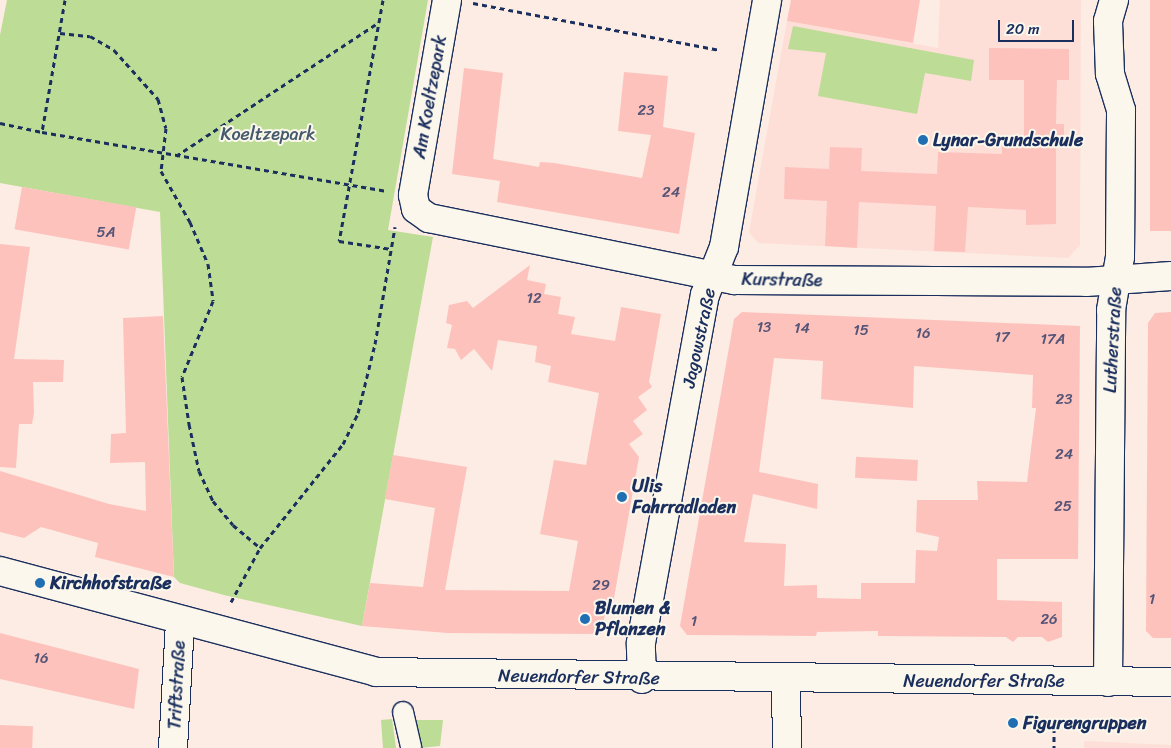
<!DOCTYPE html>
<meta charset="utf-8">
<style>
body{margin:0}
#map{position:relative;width:1171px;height:748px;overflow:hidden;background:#fcece3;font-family:Sriracha,sans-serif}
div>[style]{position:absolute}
.built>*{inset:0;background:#fddfd8}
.green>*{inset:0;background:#bddc95}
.building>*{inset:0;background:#fec2bd;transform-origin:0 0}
.path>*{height:3px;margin-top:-1.5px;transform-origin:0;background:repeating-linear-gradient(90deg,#1b2f5e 0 5px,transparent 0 9px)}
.roads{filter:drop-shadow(1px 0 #1b2f5e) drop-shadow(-1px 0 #1b2f5e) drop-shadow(0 1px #1b2f5e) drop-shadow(0 -1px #1b2f5e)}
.pedestrian>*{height:20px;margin:-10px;padding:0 10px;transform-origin:10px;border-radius:10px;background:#fbf7ec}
.minor>*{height:28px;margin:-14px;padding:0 14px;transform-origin:14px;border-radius:14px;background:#fbf7ec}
.secondary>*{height:28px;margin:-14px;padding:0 14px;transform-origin:14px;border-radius:14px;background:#fbf7ec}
.dots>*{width:14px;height:14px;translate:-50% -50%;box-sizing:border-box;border:2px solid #fbf7ec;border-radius:50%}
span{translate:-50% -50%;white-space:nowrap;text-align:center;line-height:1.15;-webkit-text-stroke:4px #fbf7ec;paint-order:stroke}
.number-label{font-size:15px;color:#545476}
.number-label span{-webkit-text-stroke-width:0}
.street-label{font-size:18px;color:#1b2f5e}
.park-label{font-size:18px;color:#445a6c}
.poi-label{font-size:18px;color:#1b2f5e;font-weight:700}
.left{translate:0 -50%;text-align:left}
.scale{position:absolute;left:998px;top:20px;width:76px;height:22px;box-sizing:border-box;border:2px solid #1b2f5e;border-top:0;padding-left:6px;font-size:15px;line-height:18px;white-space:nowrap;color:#1b2f5e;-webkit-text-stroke:4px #fbf7ec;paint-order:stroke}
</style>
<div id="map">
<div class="built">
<i style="clip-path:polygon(940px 0,1081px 0,1080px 245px,1068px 258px,758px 243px,749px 232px,787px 21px,938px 48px)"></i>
<i style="clip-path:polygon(1084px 741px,1171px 745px,1171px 748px,1084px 748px)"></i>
</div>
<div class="green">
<i style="clip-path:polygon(7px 0,428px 0,388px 230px,433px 237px,362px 626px,224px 595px,180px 583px,174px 577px,160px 212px,0 183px,0 35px)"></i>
<i style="clip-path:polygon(793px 26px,974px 60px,971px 81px,925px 73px,917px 114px,818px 96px,826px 53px,788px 49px)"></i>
<i style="clip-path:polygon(392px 719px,396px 748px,383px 748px,381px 720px)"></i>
<i style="clip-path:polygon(414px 720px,443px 720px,440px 746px,420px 748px)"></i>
</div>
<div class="building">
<i style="clip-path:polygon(791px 0,920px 0,913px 43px,787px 21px)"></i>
<i style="left:1150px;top:0;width:21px;height:231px"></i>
<i style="clip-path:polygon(989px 48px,1069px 49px,1069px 80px,1057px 80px,1056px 124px,1064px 124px,1064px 146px,1056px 147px,1056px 224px,1026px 225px,1026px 210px,968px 207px,965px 252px,934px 251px,936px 206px,859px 202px,857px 248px,825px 246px,827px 201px,784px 199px,785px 167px,829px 169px,830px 147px,862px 148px,861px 171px,937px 174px,938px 152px,1002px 154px,1002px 136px,1024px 136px,1024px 80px,989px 80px)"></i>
<i style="clip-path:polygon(464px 68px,503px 73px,493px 159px,539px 167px,540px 162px,554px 163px,642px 178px,651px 135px,618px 131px,624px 72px,668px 76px,663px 127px,695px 133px,679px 234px,497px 202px,500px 181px,452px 174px)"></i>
<i style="left:22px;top:187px;width:116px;height:43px;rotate:10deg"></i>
<i style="clip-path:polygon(0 244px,30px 247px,14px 359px,64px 360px,63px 382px,33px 382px,34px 413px,32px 424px,19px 424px,16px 468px,0 467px)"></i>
<i style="clip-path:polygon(530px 265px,527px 280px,546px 284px,544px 294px,561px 297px,558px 314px,575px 317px,571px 334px,615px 341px,621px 307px,661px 314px,649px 382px,652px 387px,638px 397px,647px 410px,633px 421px,643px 434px,629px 444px,639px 457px,611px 615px,605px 614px,601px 634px,447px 633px,362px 626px,370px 583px,423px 587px,435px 508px,385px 499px,393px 455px,467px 467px,445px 590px,569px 591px,578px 541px,540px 534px,554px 460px,586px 465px,599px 393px,548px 382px,551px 366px,535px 362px,537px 346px,498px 340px,492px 371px,474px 349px,461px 360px,455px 349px,447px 348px,452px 325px,446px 323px,449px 305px,467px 301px,473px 308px)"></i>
<i style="clip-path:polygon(evenodd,742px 312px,1080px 326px,1078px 559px,997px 559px,997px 600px,1062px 602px,1062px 637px,1048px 642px,1042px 637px,1018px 637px,1013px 642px,1006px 637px,878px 636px,878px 631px,817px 632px,816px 636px,687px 635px,680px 626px,734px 319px,742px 312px,774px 358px,823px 361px,821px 399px,913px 408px,914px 366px,1033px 375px,1032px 408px,1036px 408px,1027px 482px,977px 481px,978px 500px,917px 500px,916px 532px,939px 537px,937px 551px,916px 550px,915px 583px,861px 583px,861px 599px,817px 598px,817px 585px,784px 586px,786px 544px,744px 542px,753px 494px,817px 509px,818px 484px,759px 472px,774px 358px)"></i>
<i style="clip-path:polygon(1171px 312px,1171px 638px,1153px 638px,1146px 631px,1148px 323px,1155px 313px)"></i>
<i style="clip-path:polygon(163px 316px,174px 577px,95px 557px,98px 543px,41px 527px,24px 538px,0 532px,0 471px,109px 504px,146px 511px,145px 462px,110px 463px,111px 434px,126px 433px,123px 318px)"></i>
<i style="left:918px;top:460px;width:21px;height:62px;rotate:93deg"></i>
<i style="clip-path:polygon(0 633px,139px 669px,134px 709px,0 679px)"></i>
<i style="left:0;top:725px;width:33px;height:23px;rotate:2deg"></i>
</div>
<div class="path">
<i style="left:65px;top:0;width:134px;rotate:99.9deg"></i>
<i style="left:42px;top:132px;width:350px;rotate:9.7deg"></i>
<i style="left:383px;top:0;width:245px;rotate:100.3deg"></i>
<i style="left:339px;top:241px;width:53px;rotate:8.7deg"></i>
<i style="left:473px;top:3px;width:250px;rotate:10.8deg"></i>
<i style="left:60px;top:33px;width:30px;rotate:6deg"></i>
<i style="left:90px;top:36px;width:28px;rotate:30deg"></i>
<i style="left:114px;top:50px;width:66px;rotate:48.1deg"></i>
<i style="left:158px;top:99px;width:30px;rotate:75deg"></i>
<i style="left:166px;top:128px;width:43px;rotate:96.6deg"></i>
<i style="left:161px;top:171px;width:59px;rotate:60.4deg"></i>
<i style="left:190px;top:222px;width:46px;rotate:66.8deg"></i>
<i style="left:208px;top:264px;width:37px;rotate:82deg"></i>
<i style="left:213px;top:301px;width:82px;rotate:112.2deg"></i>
<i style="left:182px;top:377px;width:48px;rotate:81.5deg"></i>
<i style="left:189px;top:424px;width:48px;rotate:78deg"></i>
<i style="left:199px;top:471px;width:33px;rotate:65deg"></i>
<i style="left:213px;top:501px;width:31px;rotate:50deg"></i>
<i style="left:233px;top:525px;width:35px;rotate:40deg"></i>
<i style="left:0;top:123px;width:43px;rotate:12.1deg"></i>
<i style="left:176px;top:156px;width:243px;rotate:-33.4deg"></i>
<i style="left:231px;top:602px;width:61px;rotate:-61.8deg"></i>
<i style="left:260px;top:548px;width:133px;rotate:-51.4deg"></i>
<i style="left:343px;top:444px;width:34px;rotate:-64deg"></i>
<i style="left:358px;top:413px;width:71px;rotate:-76.2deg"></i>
<i style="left:375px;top:344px;width:119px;rotate:-80.3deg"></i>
<i style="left:1054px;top:718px;width:30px;rotate:90deg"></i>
</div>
<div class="roads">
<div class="pedestrian">
<i style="left:403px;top:712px;width:37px;rotate:77deg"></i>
</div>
<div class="minor">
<i style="left:447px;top:0;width:198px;rotate:99.9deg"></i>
<i style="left:413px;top:195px;width:14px;rotate:78deg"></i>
<i style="left:416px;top:209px;width:16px;rotate:35deg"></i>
<i style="left:429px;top:218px;width:311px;rotate:11.5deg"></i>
<i style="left:734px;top:280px;width:352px;rotate:0.3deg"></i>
<i style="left:1086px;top:282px;width:85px;rotate:-4deg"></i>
<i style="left:642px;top:679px;width:36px;rotate:-92deg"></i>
<i style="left:641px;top:643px;width:354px;rotate:-79.6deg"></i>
<i style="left:705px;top:295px;width:52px;rotate:-68.4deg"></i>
<i style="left:724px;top:247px;width:251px;rotate:-80.1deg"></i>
<i style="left:786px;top:680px;width:68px;rotate:89.2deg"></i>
<i style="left:1108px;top:682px;width:372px;rotate:-89.5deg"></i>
<i style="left:1111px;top:310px;width:54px;rotate:-80.4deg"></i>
<i style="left:1120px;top:257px;width:147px;rotate:-89.6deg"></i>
<i style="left:1121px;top:110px;width:38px;rotate:-107deg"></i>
<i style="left:1110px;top:74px;width:53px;rotate:-92.2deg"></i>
<i style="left:1108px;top:21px;width:22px;rotate:-74deg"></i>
<i style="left:173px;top:748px;width:125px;rotate:-86.8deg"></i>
</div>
<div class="secondary">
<i style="left:0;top:571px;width:389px;rotate:15deg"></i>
<i style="left:376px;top:672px;width:795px;rotate:0.72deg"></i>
</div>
</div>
<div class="dots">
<i style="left:923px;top:140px;background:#1f6fb2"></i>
<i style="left:622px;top:497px;background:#1f6fb2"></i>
<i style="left:40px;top:583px;background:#1f6fb2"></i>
<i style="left:585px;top:619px;background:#1f6fb2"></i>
<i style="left:1013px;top:723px;background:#1f6fb2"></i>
</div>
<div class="number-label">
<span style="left:646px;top:111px">23</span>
<span style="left:671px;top:193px">24</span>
<span style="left:106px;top:233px">5A</span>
<span style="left:534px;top:299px">12</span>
<span style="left:764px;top:328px">13</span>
<span style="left:802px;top:329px">14</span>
<span style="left:861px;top:331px">15</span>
<span style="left:923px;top:334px">16</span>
<span style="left:1002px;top:338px">17</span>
<span style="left:1053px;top:340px">17A</span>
<span style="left:1064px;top:400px">23</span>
<span style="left:1064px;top:455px">24</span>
<span style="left:1063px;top:507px">25</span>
<span style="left:601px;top:586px">29</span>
<span style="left:1152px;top:600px">1</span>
<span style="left:1049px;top:620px">26</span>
<span style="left:694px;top:622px">1</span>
<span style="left:41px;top:659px">16</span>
</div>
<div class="street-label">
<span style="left:430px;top:97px;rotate:-80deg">Am Koeltzepark</span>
<span style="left:782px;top:280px;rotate:1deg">Kurstraße</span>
<span style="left:699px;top:338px;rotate:-78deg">Jagowstraße</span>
<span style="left:1113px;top:340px;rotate:-87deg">Lutherstraße</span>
<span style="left:579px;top:677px;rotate:1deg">Neuendorfer Straße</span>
<span style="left:984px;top:681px">Neuendorfer Straße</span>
<span style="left:177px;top:685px;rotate:-87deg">Triftstraße</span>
</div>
<div class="park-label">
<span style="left:268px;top:134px">Koeltzepark</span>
</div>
<div class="poi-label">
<span class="left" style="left:933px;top:140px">Lynar-Grundschule</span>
<span class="left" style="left:632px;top:497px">Ulis<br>Fahrradladen</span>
<span class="left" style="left:50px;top:583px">Kirchhofstraße</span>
<span class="left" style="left:595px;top:619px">Blumen &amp;<br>Pflanzen</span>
<span class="left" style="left:1023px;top:723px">Figurengruppen</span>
</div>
<div class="scale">20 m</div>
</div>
